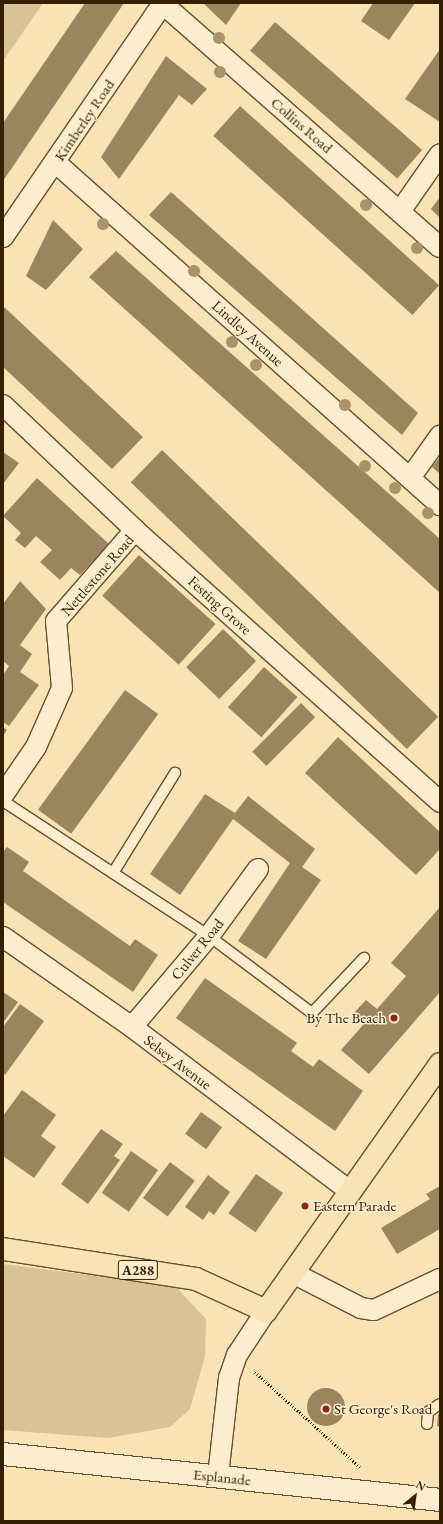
<!DOCTYPE html>
<style>
body{margin:0}
#map{position:relative;width:443px;height:1524px;overflow:hidden;background:#f9e3b4;font-family:"EB Garamond",serif}
div>[style]{position:absolute}
.green>*{inset:0;background:#d8c296}
.building>*{inset:0;background:#9b855e;transform-origin:0 0}
.round{border-radius:50%}
.path>*{height:2.5px;margin-top:-1.25px;transform-origin:0;background:repeating-linear-gradient(90deg,#352001 0 1px,transparent 0 3px)}
.roads{filter:drop-shadow(1px 0 #66512e) drop-shadow(-1px 0 #66512e) drop-shadow(0 1px #66512e) drop-shadow(0 -1px #66512e)}
.lane>*{height:10px;margin:-5px;padding:0 5px;transform-origin:5px;border-radius:5px;background:#fbedce}
.street>*{height:20px;margin:-10px;padding:0 10px;transform-origin:10px;border-radius:10px;background:#fbedce}
.secondary>*{height:22px;margin:-11px;padding:0 11px;transform-origin:11px;border-radius:11px;background:#fbedce}
.primary>*{height:22px;margin:-11px;padding:0 11px;transform-origin:11px;border-radius:11px;background:#f9e3b4}
.trees>*{width:12px;height:12px;margin:-6px;border-radius:50%;background:#a8936a}
.dots>*{width:11px;height:11px;translate:-50% -50%;box-sizing:border-box;border:2px solid #fbedce;border-radius:50%}
span{translate:-50% -50%;white-space:nowrap;text-align:center;line-height:1.15;-webkit-text-stroke:3px #fbedce;paint-order:stroke}
.shield-label span{padding:1px 3px;background:#fbedce;border:1px solid;border-radius:3px;-webkit-text-stroke-width:0}
.shield-label{font-size:14px;color:#352001;font-weight:700}
.street-label{font-size:15px;color:#352001}
.poi-label{font-size:15px;color:#352001}
.right{translate:-100% -50%;text-align:right}
.left{translate:0 -50%;text-align:left}
.frame{position:absolute;inset:0;border:4px solid #352001;pointer-events:none}
.north{position:absolute;left:395px;top:1476px;width:40px;height:40px;-webkit-text-stroke:3px #fbedce;paint-order:stroke;rotate:29deg;font-size:11px;font-weight:700;line-height:16px;text-align:center;color:#352001}
.north::after{content:'';display:block;margin:auto;width:14px;height:18px;background:#352001;clip-path:polygon(50% 0,100% 100%,50% 72%,0 100%)}
</style>
<div id="map">
<div class="green">
<i style="clip-path:polygon(3px 3px,43px 3px,3px 61px)"></i>
<i style="clip-path:polygon(3px 1264px,175px 1286px,206px 1319px,205px 1356px,190px 1409px,170px 1427px,108px 1438px,3px 1430px)"></i>
</div>
<div class="building">
<i style="clip-path:polygon(85px 3px,124px 3px,3px 181px,3px 123px)"></i>
<i style="clip-path:polygon(203px 3px,241px 3px,226px 25px)"></i>
<i style="clip-path:polygon(373px 3px,415px 3px,389px 40px,361px 21px)"></i>
<i style="left:275px;top:22px;width:195px;height:38px;rotate:41deg"></i>
<i style="clip-path:polygon(440px 49px,440px 122px,405px 99px)"></i>
<i style="clip-path:polygon(166px 56px,207px 89px,192px 105px,179px 95px,119px 179px,101px 157px)"></i>
<i style="left:240px;top:106px;width:268px;height:40px;rotate:42deg"></i>
<i style="clip-path:polygon(171px 192px,418px 413px,402px 435px,149px 215px)"></i>
<i style="clip-path:polygon(440px 197px,440px 218px,431px 209px)"></i>
<i style="clip-path:polygon(53px 220px,83px 249px,46px 290px,26px 276px)"></i>
<i style="clip-path:polygon(116px 251px,440px 539px,440px 593px,89px 277px)"></i>
<i style="clip-path:polygon(3px 306px,143px 437px,112px 469px,3px 367px)"></i>
<i style="left:162px;top:450px;width:384px;height:45px;rotate:44deg"></i>
<i style="clip-path:polygon(3px 452px,19px 463px,3px 484px)"></i>
<i style="clip-path:polygon(440px 457px,440px 474px,432px 467px)"></i>
<i style="clip-path:polygon(37px 478px,109px 544px,80px 575px,71px 568px,60px 580px,40px 562px,52px 550px,36px 536px,25px 548px,15px 540px,21px 533px,3px 516px)"></i>
<i style="left:139px;top:555px;width:103px;height:55px;rotate:42deg"></i>
<i style="clip-path:polygon(20px 581px,46px 609px,20px 645px,32px 654px,20px 672px,39px 685px,9px 726px,3px 722px,3px 675px,9px 666px,3px 661px,3px 604px)"></i>
<i style="left:223px;top:629px;width:46px;height:53px;rotate:44deg"></i>
<i style="left:264px;top:667px;width:45px;height:54px;rotate:42deg"></i>
<i style="left:125px;top:690px;width:41px;height:148px;rotate:36deg"></i>
<i style="left:301px;top:703px;width:20px;height:69px;rotate:45deg"></i>
<i style="clip-path:polygon(3px 727px,7px 730px,3px 736px)"></i>
<i style="clip-path:polygon(338px 737px,440px 832px,440px 849px,416px 875px,305px 773px)"></i>
<i style="clip-path:polygon(205px 794px,235px 813px,248px 796px,315px 849px,302px 867px,321px 880px,266px 959px,238px 941px,290px 863px,233px 819px,180px 895px,150px 874px)"></i>
<i style="clip-path:polygon(7px 847px,29px 862px,23px 871px,130px 946px,135px 939px,158px 955px,133px 992px,3px 902px,3px 852px)"></i>
<i style="clip-path:polygon(440px 907px,440px 992px,369px 1074px,341px 1050px,363px 1025px,352px 1015px,366px 1000px,377px 1009px,406px 976px,391px 963px)"></i>
<i style="clip-path:polygon(205px 978px,297px 1043px,291px 1051px,313px 1067px,319px 1059px,363px 1091px,335px 1131px,176px 1018px)"></i>
<i style="clip-path:polygon(3px 992px,18px 1002px,3px 1023px)"></i>
<i style="clip-path:polygon(20px 1004px,44px 1021px,5px 1075px,3px 1073px,3px 1027px)"></i>
<i style="clip-path:polygon(22px 1090px,56px 1115px,41px 1136px,56px 1147px,34px 1178px,3px 1156px,3px 1116px)"></i>
<i style="left:201px;top:1112px;width:26px;height:27px;rotate:36deg"></i>
<i style="clip-path:polygon(101px 1129px,123px 1144px,114px 1156px,120px 1160px,88px 1204px,61px 1184px)"></i>
<i style="left:131px;top:1151px;width:33px;height:51px;rotate:35deg"></i>
<i style="left:170px;top:1162px;width:31px;height:45px;rotate:37deg"></i>
<i style="left:256px;top:1174px;width:33px;height:48px;rotate:35deg"></i>
<i style="clip-path:polygon(208px 1175px,230px 1192px,214px 1215px,209px 1211px,203px 1220px,185px 1207px)"></i>
<i style="clip-path:polygon(440px 1186px,440px 1229px,397px 1254px,381px 1228px,430px 1199px,426px 1194px)"></i>
<i class="round" style="left:307px;top:1388px;width:38px;height:38px"></i>
<i style="clip-path:polygon(438px 1414px,440px 1415px,440px 1427px,437px 1426px)"></i>
</div>
<div class="path">
<i style="left:255px;top:1372px;width:143px;rotate:42.2deg"></i>
</div>
<div class="roads">
<div class="lane">
<i style="left:3px;top:801px;width:246px;rotate:33.2deg"></i>
<i style="left:209px;top:936px;width:129px;rotate:36.8deg"></i>
<i style="left:312px;top:1013px;width:76px;rotate:-46.6deg"></i>
<i style="left:113px;top:873px;width:118px;rotate:-58.2deg"></i>
<i style="left:427px;top:1424px;width:12px;rotate:-85deg"></i>
<i style="left:428px;top:1412px;width:14px;rotate:-34deg"></i>
</div>
<div class="street">
<i style="left:163px;top:4px;width:368px;rotate:41.3deg"></i>
<i style="left:55px;top:162px;width:516px;rotate:41.7deg"></i>
<i style="left:401px;top:210px;width:68px;rotate:-55.1deg"></i>
<i style="left:3px;top:237px;width:283px;rotate:-55.6deg"></i>
<i style="left:3px;top:405px;width:182px;rotate:43.4deg"></i>
<i style="left:135px;top:530px;width:409px;rotate:41.7deg"></i>
<i style="left:410px;top:478px;width:52px;rotate:-54.5deg"></i>
<i style="left:3px;top:795px;width:58px;rotate:-55.5deg"></i>
<i style="left:36px;top:747px;width:64px;rotate:-66.2deg"></i>
<i style="left:62px;top:688px;width:67px;rotate:-95.1deg"></i>
<i style="left:56px;top:621px;width:121px;rotate:-49deg"></i>
<i style="left:3px;top:937px;width:157px;rotate:34.9deg"></i>
<i style="left:132px;top:1027px;width:273px;rotate:37deg"></i>
<i style="left:132px;top:1027px;width:119px;rotate:-49.8deg"></i>
<i style="left:209px;top:936px;width:83px;rotate:-53.8deg"></i>
<i style="left:293px;top:1273px;width:76px;rotate:27.2deg"></i>
<i style="left:361px;top:1308px;width:13px;rotate:9deg"></i>
<i style="left:374px;top:1310px;width:73px;rotate:-25.2deg"></i>
<i style="left:218px;top:1476px;width:99px;rotate:-83.6deg"></i>
<i style="left:229px;top:1378px;width:24px;rotate:-71deg"></i>
<i style="left:237px;top:1355px;width:53px;rotate:-56.6deg"></i>
</div>
<div class="secondary">
<i style="left:3px;top:1454px;width:439px;rotate:6deg"></i>
</div>
<div class="primary">
<i style="left:3px;top:1249px;width:195px;rotate:8.8deg"></i>
<i style="left:196px;top:1279px;width:77px;rotate:24.6deg"></i>
<i style="left:266px;top:1311px;width:302px;rotate:-54.8deg"></i>
</div>
</div>
<div class="trees">
<i style="left:219px;top:38px"></i>
<i style="left:220px;top:72px"></i>
<i style="left:366px;top:205px"></i>
<i style="left:103px;top:224px"></i>
<i style="left:417px;top:248px"></i>
<i style="left:194px;top:271px"></i>
<i style="left:232px;top:342px"></i>
<i style="left:256px;top:365px"></i>
<i style="left:345px;top:405px"></i>
<i style="left:365px;top:466px"></i>
<i style="left:395px;top:488px"></i>
<i style="left:428px;top:513px"></i>
</div>
<div class="dots">
<i style="left:394px;top:1018px;background:#8f2418"></i>
<i style="left:305px;top:1206px;background:#8f2418"></i>
<i style="left:326px;top:1409px;background:#8f2418"></i>
</div>
<div class="shield-label">
<span style="left:138px;top:1270px">A288</span>
</div>
<div class="street-label">
<span style="left:84px;top:120px;rotate:-56deg">Kimberley Road</span>
<span style="left:302px;top:125px;rotate:41deg">Collins Road</span>
<span style="left:248px;top:333px;rotate:42deg">Lindley Avenue</span>
<span style="left:97px;top:575px;rotate:-49deg">Nettlestone Road</span>
<span style="left:220px;top:605px;rotate:42deg">Festing Grove</span>
<span style="left:197px;top:949px;rotate:-51deg">Culver Road</span>
<span style="left:178px;top:1062px;rotate:37deg">Selsey Avenue</span>
<span style="left:222px;top:1477px;rotate:6deg">Esplanade</span>
</div>
<div class="poi-label">
<span class="right" style="left:386px;top:1018px">By The Beach</span>
<span class="left" style="left:313px;top:1206px">Eastern Parade</span>
<span class="left" style="left:334px;top:1409px">St George's Road</span>
</div>
<div class="frame"></div>
<div class="north">N</div>
</div>
